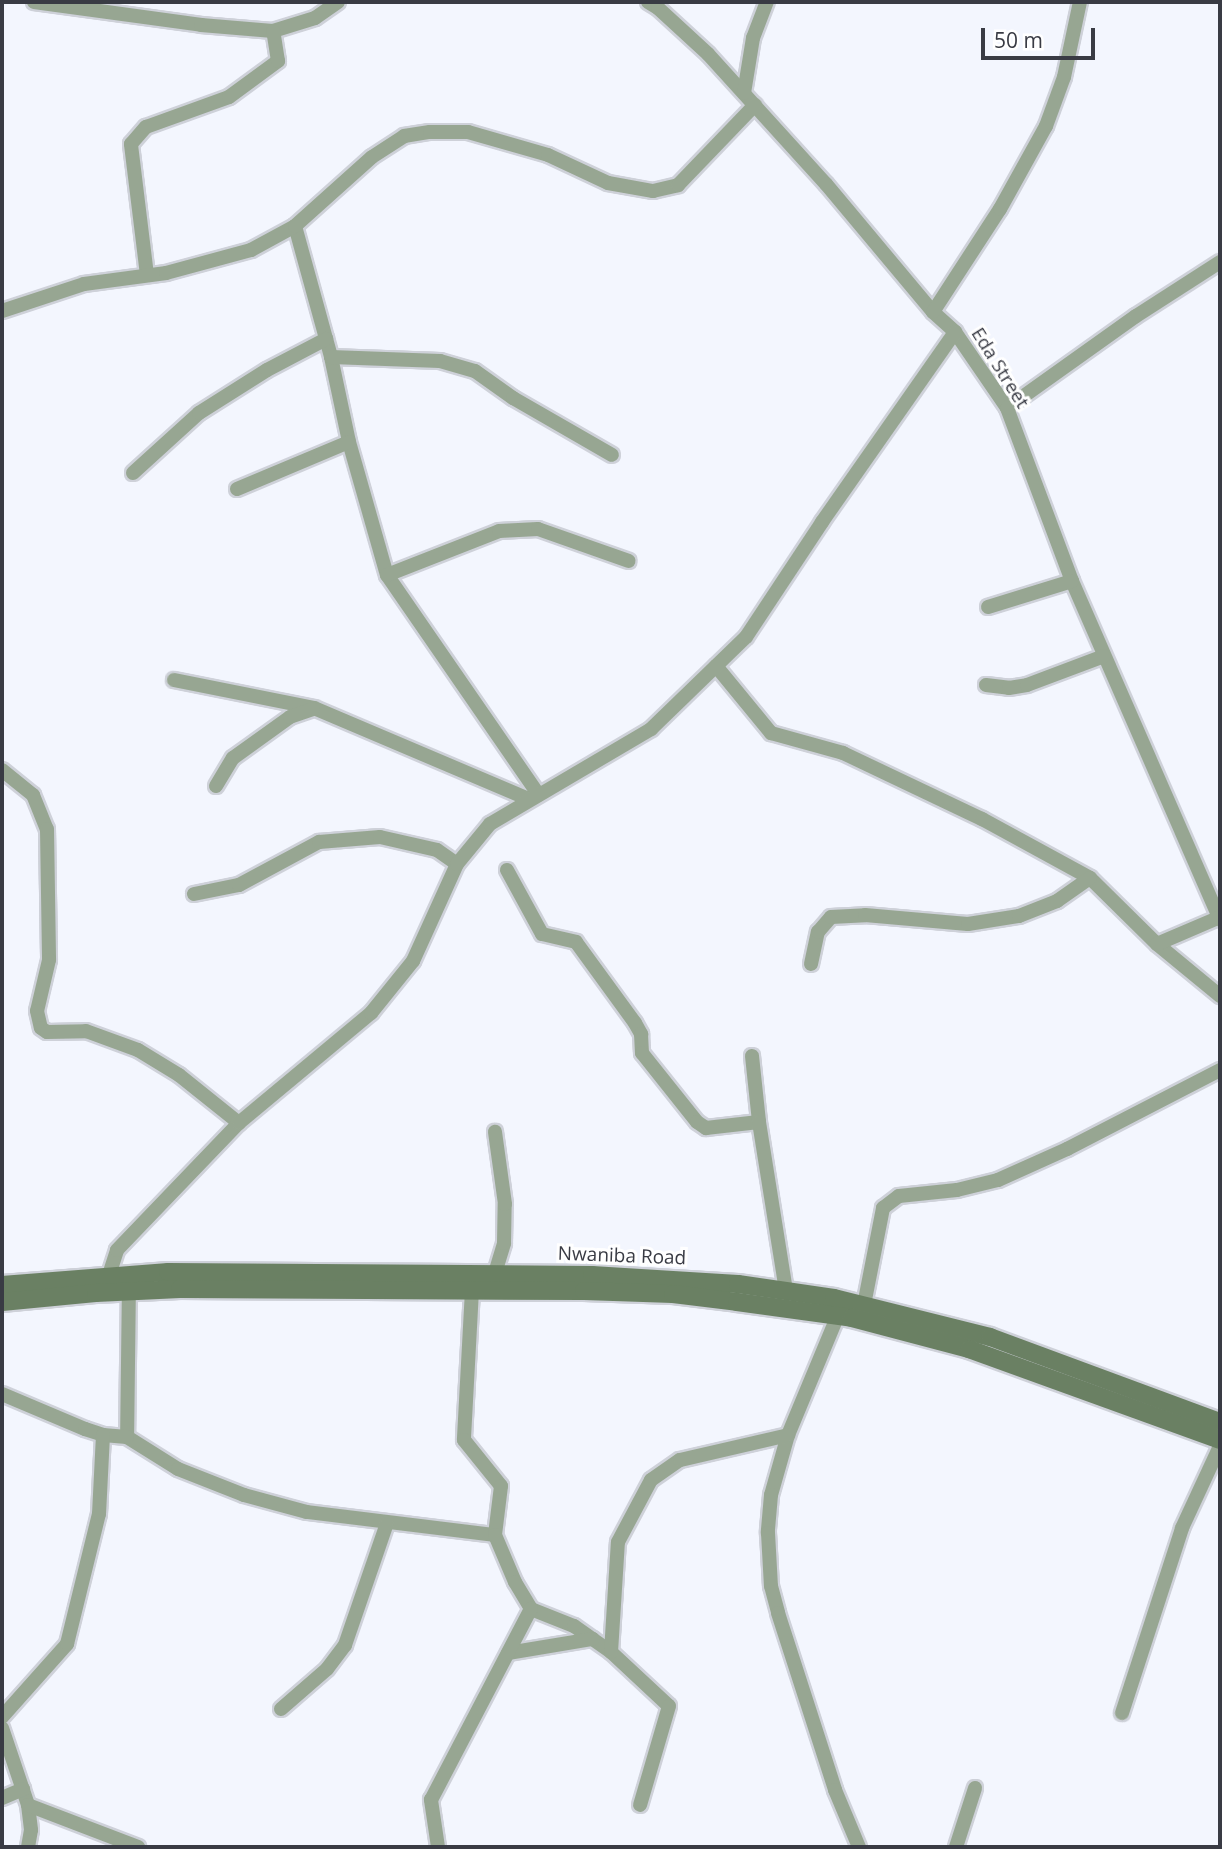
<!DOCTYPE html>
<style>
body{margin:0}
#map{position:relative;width:1222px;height:1849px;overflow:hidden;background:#f3f6fe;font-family:"Open Sans",sans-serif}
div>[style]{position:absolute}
.roads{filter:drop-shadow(2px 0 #ced1d9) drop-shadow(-2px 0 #ced1d9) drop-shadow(0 2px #ced1d9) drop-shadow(0 -2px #ced1d9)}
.street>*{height:14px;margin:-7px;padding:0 7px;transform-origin:7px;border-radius:7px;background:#97a692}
.secondary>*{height:18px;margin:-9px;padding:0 9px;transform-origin:9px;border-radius:9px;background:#6a8063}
span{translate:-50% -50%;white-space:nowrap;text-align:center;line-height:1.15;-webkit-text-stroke:6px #fff;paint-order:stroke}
.street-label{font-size:19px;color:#393b44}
.frame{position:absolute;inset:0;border:4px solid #393b44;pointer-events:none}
.scale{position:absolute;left:981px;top:28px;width:114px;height:32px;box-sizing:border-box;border:4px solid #393b44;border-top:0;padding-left:9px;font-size:21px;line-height:24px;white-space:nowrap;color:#393b44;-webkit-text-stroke:5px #fff;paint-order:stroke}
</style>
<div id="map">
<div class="roads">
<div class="street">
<i style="left:34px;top:2px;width:169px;rotate:7.8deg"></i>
<i style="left:201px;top:25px;width:72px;rotate:4.8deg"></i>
<i style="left:273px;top:31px;width:44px;rotate:-17.2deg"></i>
<i style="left:315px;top:18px;width:28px;rotate:-35deg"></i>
<i style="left:648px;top:2px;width:12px;rotate:31deg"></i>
<i style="left:658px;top:8px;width:68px;rotate:42.6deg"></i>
<i style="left:708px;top:54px;width:176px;rotate:47.8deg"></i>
<i style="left:826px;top:184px;width:167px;rotate:50.1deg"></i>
<i style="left:933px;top:312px;width:30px;rotate:42deg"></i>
<i style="left:955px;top:332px;width:92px;rotate:55.6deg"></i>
<i style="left:1007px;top:408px;width:185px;rotate:69.4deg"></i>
<i style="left:1072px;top:581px;width:369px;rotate:66.4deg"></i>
<i style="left:744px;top:93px;width:56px;rotate:-80.7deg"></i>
<i style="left:753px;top:38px;width:39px;rotate:-69deg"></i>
<i style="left:295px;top:226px;width:136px;rotate:74.6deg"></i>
<i style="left:331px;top:357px;width:87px;rotate:78deg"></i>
<i style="left:349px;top:442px;width:138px;rotate:74.1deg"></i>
<i style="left:387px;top:575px;width:267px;rotate:55.4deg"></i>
<i style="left:147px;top:275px;width:132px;rotate:-97deg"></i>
<i style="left:131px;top:144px;width:23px;rotate:-49deg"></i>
<i style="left:146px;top:127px;width:88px;rotate:-19.9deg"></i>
<i style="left:229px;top:97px;width:61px;rotate:-36.3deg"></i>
<i style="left:278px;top:61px;width:30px;rotate:-99deg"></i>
<i style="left:2px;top:311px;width:86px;rotate:-18.2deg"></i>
<i style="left:84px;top:284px;width:83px;rotate:-7.6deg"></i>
<i style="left:166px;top:273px;width:88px;rotate:-15.1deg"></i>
<i style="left:251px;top:250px;width:50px;rotate:-28.6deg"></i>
<i style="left:295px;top:226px;width:103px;rotate:-41.9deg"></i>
<i style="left:372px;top:157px;width:38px;rotate:-33deg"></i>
<i style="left:404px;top:136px;width:26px;rotate:-9deg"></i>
<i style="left:430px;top:132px;width:38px"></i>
<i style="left:468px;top:132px;width:83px;rotate:16deg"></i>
<i style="left:548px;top:155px;width:66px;rotate:25deg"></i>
<i style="left:608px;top:183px;width:46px;rotate:10.1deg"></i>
<i style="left:653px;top:191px;width:26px;rotate:-13deg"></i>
<i style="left:678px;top:185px;width:111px;rotate:-46.1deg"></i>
<i style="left:933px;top:312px;width:123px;rotate:-57deg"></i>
<i style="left:1000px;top:209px;width:95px;rotate:-61deg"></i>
<i style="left:1046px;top:126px;width:52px;rotate:-69.8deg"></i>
<i style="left:1064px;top:77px;width:77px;rotate:-78deg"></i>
<i style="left:331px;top:357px;width:109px;rotate:2.1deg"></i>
<i style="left:440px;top:361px;width:36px;rotate:16deg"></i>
<i style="left:475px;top:371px;width:47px;rotate:35.4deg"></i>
<i style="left:513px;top:398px;width:114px;rotate:29.9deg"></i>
<i style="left:1007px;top:408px;width:158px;rotate:-35.5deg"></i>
<i style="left:1136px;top:316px;width:100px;rotate:-32.7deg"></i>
<i style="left:133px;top:473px;width:89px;rotate:-42.3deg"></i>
<i style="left:199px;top:413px;width:80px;rotate:-32.3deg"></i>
<i style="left:267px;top:370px;width:67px;rotate:-27.7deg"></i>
<i style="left:237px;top:489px;width:121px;rotate:-22.8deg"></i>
<i style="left:387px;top:575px;width:120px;rotate:-21.4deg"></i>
<i style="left:499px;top:531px;width:39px;rotate:-3deg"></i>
<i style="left:538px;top:529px;width:96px;rotate:19.4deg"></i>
<i style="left:988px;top:607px;width:88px;rotate:-17.2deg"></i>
<i style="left:716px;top:666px;width:87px;rotate:50.6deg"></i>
<i style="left:771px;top:733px;width:75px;rotate:15.5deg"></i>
<i style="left:843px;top:753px;width:154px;rotate:25.4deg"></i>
<i style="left:982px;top:819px;width:123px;rotate:28.6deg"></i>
<i style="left:1090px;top:878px;width:94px;rotate:44.6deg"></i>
<i style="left:1157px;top:944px;width:82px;rotate:39.5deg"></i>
<i style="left:174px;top:680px;width:143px;rotate:11.3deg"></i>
<i style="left:314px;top:708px;width:233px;rotate:23deg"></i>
<i style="left:986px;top:685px;width:23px;rotate:7deg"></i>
<i style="left:1009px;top:688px;width:18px;rotate:-9deg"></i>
<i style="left:1027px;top:685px;width:82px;rotate:-20.6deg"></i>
<i style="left:2px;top:770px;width:40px;rotate:39deg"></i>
<i style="left:33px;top:795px;width:37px;rotate:68deg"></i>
<i style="left:47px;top:829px;width:131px;rotate:89.1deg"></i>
<i style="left:49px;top:960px;width:52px;rotate:103.2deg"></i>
<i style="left:37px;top:1011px;width:17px;rotate:77deg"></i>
<i style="left:41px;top:1028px;width:7px;rotate:34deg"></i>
<i style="left:47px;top:1032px;width:39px;rotate:-1deg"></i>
<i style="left:86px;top:1031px;width:55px;rotate:20.1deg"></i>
<i style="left:138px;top:1050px;width:48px;rotate:31.4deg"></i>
<i style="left:179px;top:1075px;width:77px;rotate:38.7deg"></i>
<i style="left:216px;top:786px;width:33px;rotate:-59deg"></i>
<i style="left:233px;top:758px;width:70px;rotate:-35.7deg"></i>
<i style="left:290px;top:717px;width:24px;rotate:-19deg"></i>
<i style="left:507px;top:870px;width:73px;rotate:61.3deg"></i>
<i style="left:542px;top:934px;width:35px;rotate:13deg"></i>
<i style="left:576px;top:942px;width:100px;rotate:53.9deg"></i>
<i style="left:635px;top:1023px;width:13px;rotate:61deg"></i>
<i style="left:641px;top:1034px;width:19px;rotate:87deg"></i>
<i style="left:642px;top:1053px;width:88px;rotate:51.4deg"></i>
<i style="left:697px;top:1122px;width:11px;rotate:34deg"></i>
<i style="left:706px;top:1128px;width:53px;rotate:-6.5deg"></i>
<i style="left:194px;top:894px;width:46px;rotate:-11.3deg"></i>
<i style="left:239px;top:885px;width:91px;rotate:-28.3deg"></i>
<i style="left:319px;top:842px;width:61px;rotate:-4.7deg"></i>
<i style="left:380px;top:837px;width:58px;rotate:12.8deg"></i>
<i style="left:437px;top:850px;width:24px;rotate:35deg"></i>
<i style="left:1157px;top:944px;width:69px;rotate:-23.2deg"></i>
<i style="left:811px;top:964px;width:33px;rotate:-78deg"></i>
<i style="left:818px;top:932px;width:20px;rotate:-49deg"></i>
<i style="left:831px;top:917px;width:34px;rotate:-3deg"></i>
<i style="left:865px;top:915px;width:103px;rotate:5deg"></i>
<i style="left:968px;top:924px;width:52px;rotate:-8.9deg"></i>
<i style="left:1019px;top:916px;width:41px;rotate:-21.5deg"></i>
<i style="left:1057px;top:901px;width:40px;rotate:-34.9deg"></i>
<i style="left:752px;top:1056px;width:66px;rotate:83.9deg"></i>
<i style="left:759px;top:1122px;width:170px;rotate:80.9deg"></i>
<i style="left:495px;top:1273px;width:31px;rotate:-73deg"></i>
<i style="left:504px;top:1243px;width:39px;rotate:-89deg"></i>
<i style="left:505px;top:1204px;width:73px;rotate:-97.9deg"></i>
<i style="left:109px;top:1275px;width:26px;rotate:-72deg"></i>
<i style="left:117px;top:1250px;width:176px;rotate:-46.2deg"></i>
<i style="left:239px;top:1123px;width:172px;rotate:-39.8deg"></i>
<i style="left:371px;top:1013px;width:67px;rotate:-51.1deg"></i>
<i style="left:413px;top:961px;width:107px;rotate:-65.6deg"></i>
<i style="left:457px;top:864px;width:52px;rotate:-50.5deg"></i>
<i style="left:490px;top:824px;width:187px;rotate:-30.5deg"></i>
<i style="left:651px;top:729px;width:132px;rotate:-44.1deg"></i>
<i style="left:746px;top:637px;width:138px;rotate:-56.5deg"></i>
<i style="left:822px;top:522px;width:232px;rotate:-55deg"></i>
<i style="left:129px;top:1281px;width:156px;rotate:90.7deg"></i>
<i style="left:127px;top:1437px;width:60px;rotate:32.1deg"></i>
<i style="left:178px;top:1469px;width:71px;rotate:21.5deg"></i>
<i style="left:244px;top:1495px;width:65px;rotate:15.1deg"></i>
<i style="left:307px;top:1512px;width:189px;rotate:7deg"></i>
<i style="left:472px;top:1290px;width:150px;rotate:93.1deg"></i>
<i style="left:464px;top:1440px;width:59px;rotate:51.2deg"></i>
<i style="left:501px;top:1486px;width:49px;rotate:97deg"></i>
<i style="left:495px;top:1535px;width:51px;rotate:66.9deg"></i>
<i style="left:515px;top:1582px;width:31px;rotate:59deg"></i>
<i style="left:531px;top:1609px;width:46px;rotate:21.6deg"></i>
<i style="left:574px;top:1626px;width:45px;rotate:35.1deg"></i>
<i style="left:611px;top:1652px;width:79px;rotate:43deg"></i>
<i style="left:669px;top:1706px;width:103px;rotate:106.3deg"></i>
<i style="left:864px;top:1305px;width:99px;rotate:-78.9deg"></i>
<i style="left:883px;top:1208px;width:20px;rotate:-37deg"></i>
<i style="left:899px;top:1196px;width:58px;rotate:-5.9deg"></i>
<i style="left:957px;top:1190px;width:42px;rotate:-13.7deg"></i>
<i style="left:998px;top:1180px;width:76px;rotate:-24.2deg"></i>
<i style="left:1067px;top:1149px;width:172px;rotate:-27.3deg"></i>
<i style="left:838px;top:1315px;width:130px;rotate:112.6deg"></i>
<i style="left:788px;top:1435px;width:62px;rotate:105.8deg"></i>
<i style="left:771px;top:1495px;width:38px;rotate:95deg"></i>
<i style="left:768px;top:1533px;width:53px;rotate:86.8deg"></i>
<i style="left:771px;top:1586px;width:28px;rotate:75deg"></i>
<i style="left:778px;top:1613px;width:186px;rotate:72.1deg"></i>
<i style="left:835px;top:1790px;width:62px;rotate:67.2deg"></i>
<i style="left:2px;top:1394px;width:90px;rotate:22.9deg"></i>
<i style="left:85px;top:1429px;width:19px;rotate:18deg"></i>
<i style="left:103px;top:1435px;width:24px;rotate:5deg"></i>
<i style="left:611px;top:1652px;width:110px;rotate:-86.4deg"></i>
<i style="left:618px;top:1542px;width:70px;rotate:-62deg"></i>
<i style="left:651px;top:1480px;width:35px;rotate:-35deg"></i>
<i style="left:680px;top:1460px;width:111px;rotate:-13deg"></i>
<i style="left:508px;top:1653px;width:86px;rotate:-9.4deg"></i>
<i style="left:281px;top:1709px;width:61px;rotate:-41deg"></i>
<i style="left:327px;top:1669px;width:30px;rotate:-53deg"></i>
<i style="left:345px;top:1645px;width:129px;rotate:-71deg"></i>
<i style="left:1122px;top:1713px;width:194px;rotate:-72deg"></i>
<i style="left:1182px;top:1528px;width:90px;rotate:-65.1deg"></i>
<i style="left:2px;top:1717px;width:98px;rotate:-48.3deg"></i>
<i style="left:67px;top:1644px;width:134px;rotate:-76.2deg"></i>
<i style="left:99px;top:1514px;width:79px;rotate:-87.1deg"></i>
<i style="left:2px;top:1728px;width:81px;rotate:71.3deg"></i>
<i style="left:28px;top:1805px;width:25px;rotate:83deg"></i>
<i style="left:31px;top:1830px;width:17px;rotate:100deg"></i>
<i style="left:2px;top:1798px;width:23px;rotate:-23deg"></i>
<i style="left:28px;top:1805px;width:118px;rotate:20.9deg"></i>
<i style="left:438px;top:1847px;width:48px;rotate:-98.5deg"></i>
<i style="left:431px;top:1800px;width:216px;rotate:-62.4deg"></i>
<i style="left:956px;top:1847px;width:62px;rotate:-72.1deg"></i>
</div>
<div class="secondary">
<i style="left:2px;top:1285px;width:167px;rotate:-4.5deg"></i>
<i style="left:168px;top:1272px;width:424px;rotate:0.4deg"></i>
<i style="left:592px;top:1275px;width:146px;rotate:3.5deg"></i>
<i style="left:738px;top:1284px;width:97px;rotate:8.3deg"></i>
<i style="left:834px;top:1298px;width:161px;rotate:14deg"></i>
<i style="left:990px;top:1337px;width:245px;rotate:20.3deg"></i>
<i style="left:2px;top:1302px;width:94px;rotate:-5.5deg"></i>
<i style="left:96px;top:1293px;width:84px;rotate:-2.7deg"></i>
<i style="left:180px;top:1289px;width:404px;rotate:0.3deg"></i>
<i style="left:584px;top:1291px;width:89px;rotate:1.9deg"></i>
<i style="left:673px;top:1294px;width:64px;rotate:7.1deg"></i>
<i style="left:737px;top:1302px;width:116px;rotate:7.9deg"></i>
<i style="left:852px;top:1318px;width:121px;rotate:14.8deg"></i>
<i style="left:969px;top:1349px;width:267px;rotate:19.9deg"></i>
</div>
</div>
<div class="street-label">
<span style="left:1000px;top:368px;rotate:58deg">Eda Street</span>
<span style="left:622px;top:1256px;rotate:2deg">Nwaniba Road</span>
</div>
<div class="frame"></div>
<div class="scale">50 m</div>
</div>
